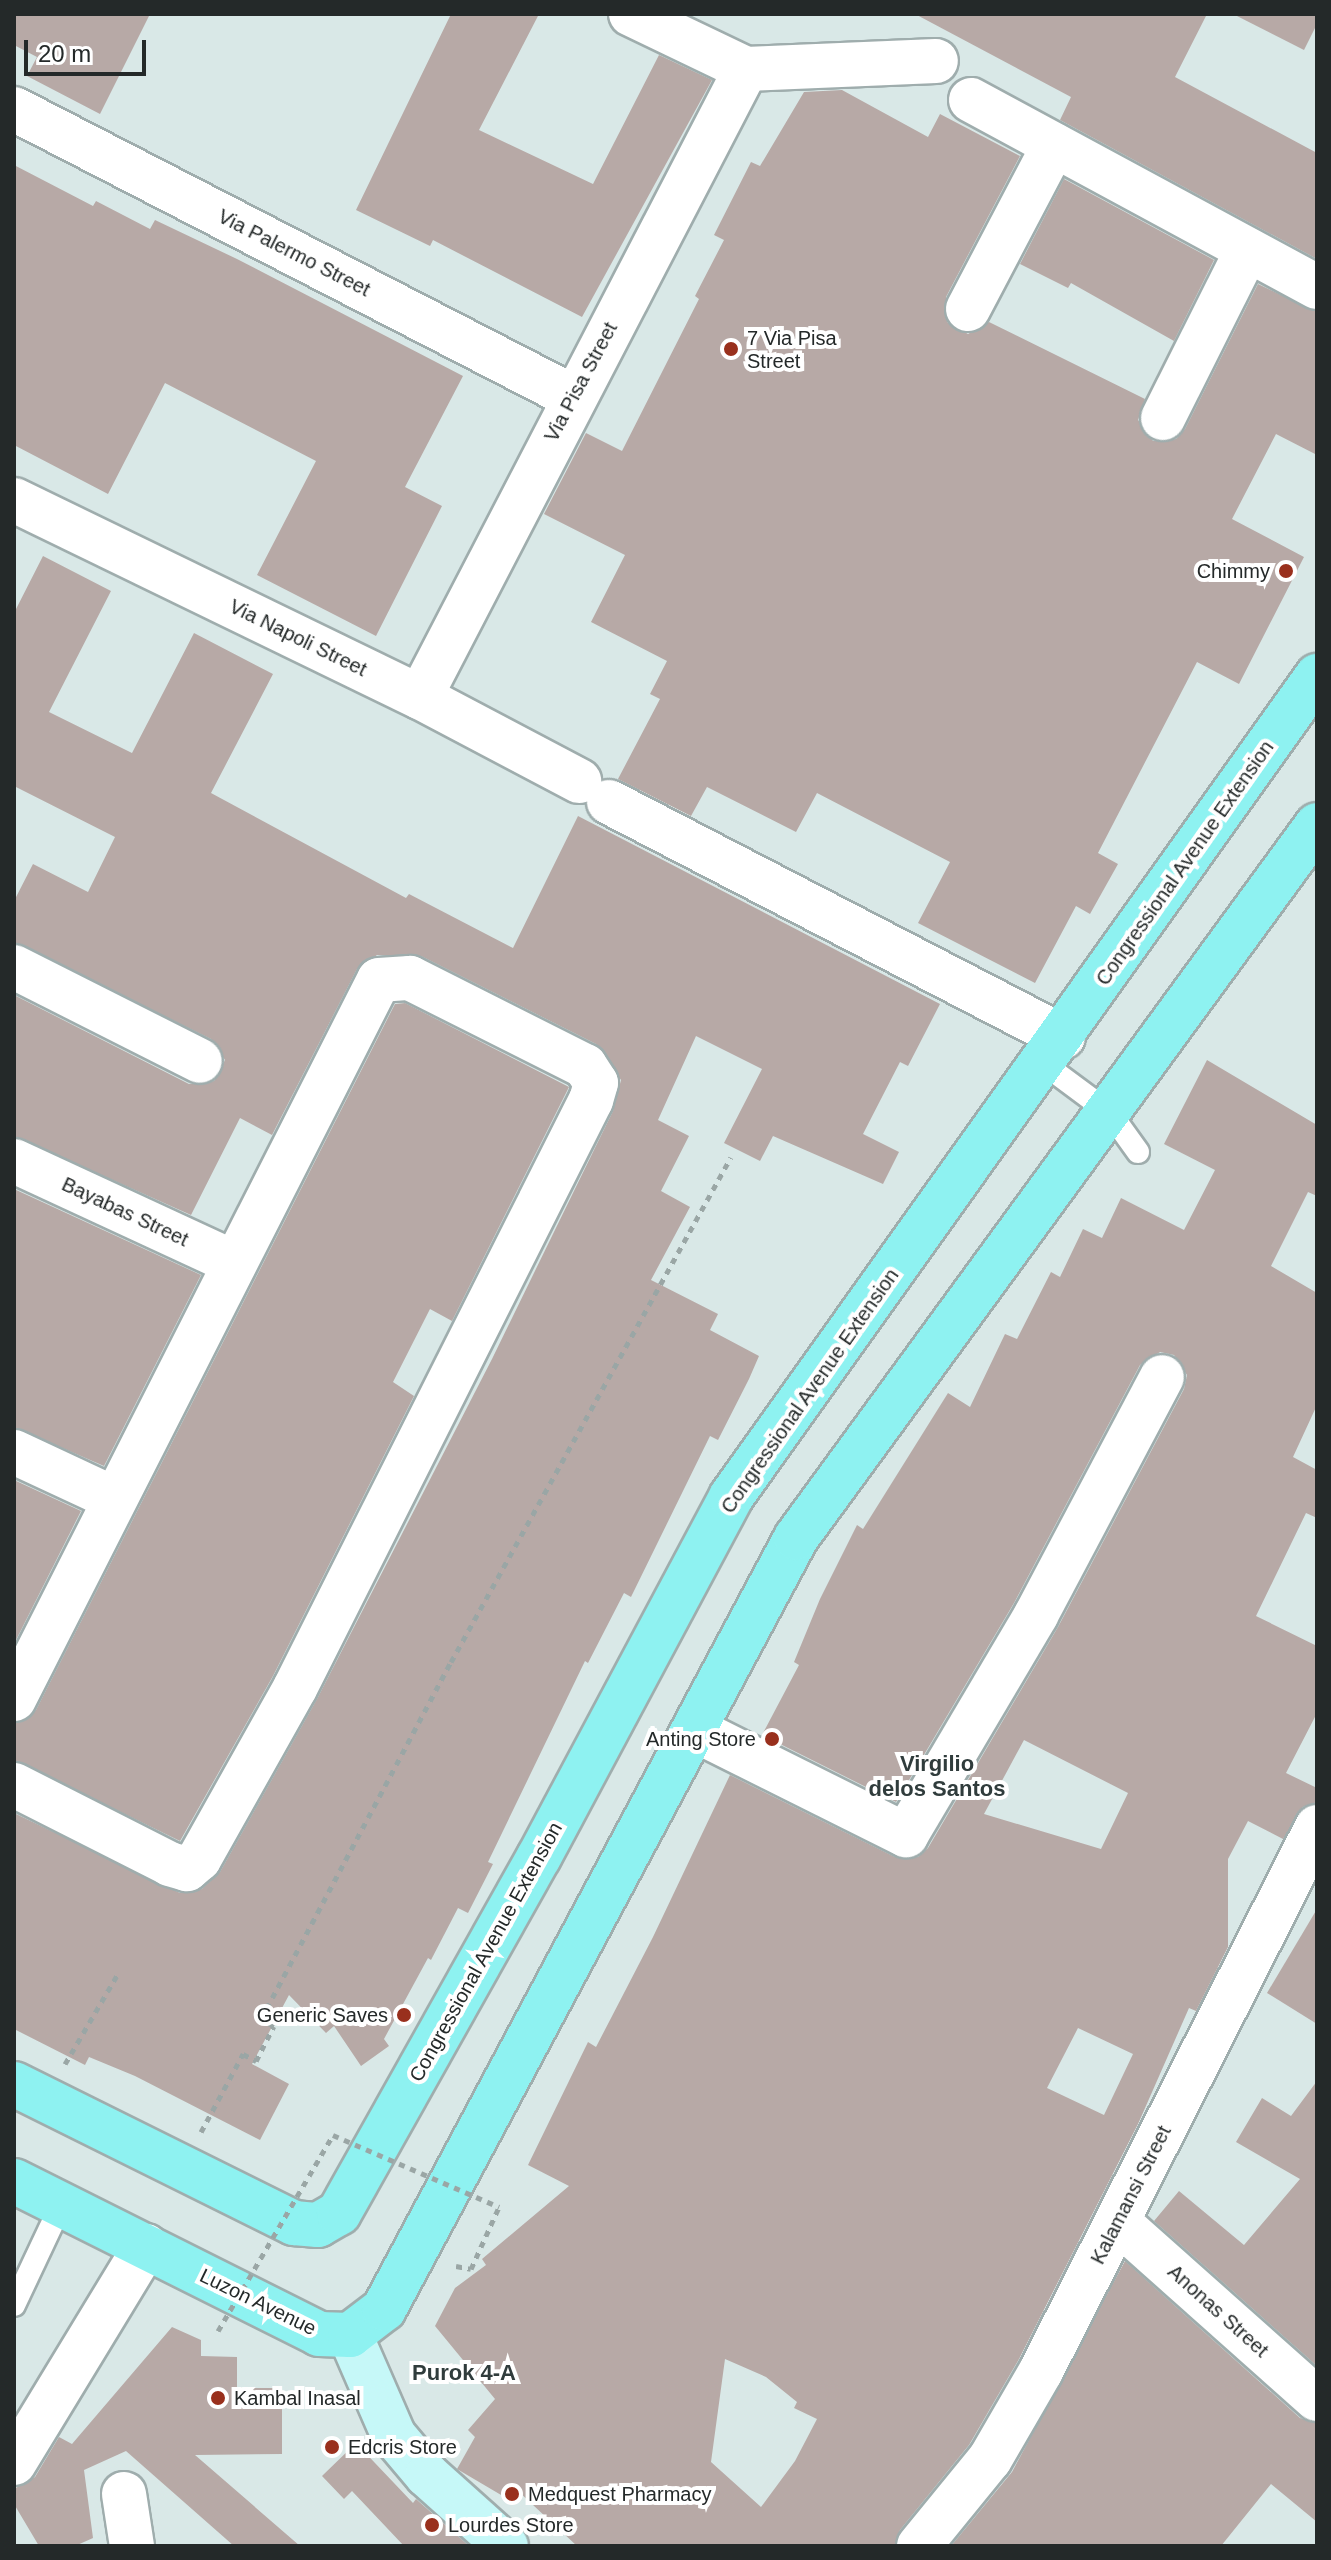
<!DOCTYPE html>
<style>
body{margin:0}
#map{position:relative;width:1331px;height:2560px;overflow:hidden;background:#d9e8e7;font-family:Helvetica,sans-serif}
div>[style]{position:absolute}
.building>*{inset:0;background:#b7a9a6}
.path>*{height:5px;margin-top:-2.5px;transform-origin:0;background:repeating-linear-gradient(90deg,#9aa6a5 0 6px,transparent 0 12px)}
.roads{filter:drop-shadow(2px 0 #9fadad) drop-shadow(-2px 0 #9fadad) drop-shadow(0 2px #9fadad) drop-shadow(0 -2px #9fadad)}
.lane>*{height:22px;margin:-11px;padding:0 11px;transform-origin:11px;border-radius:11px;background:#fff}
.street>*{height:44px;margin:-22px;padding:0 22px;transform-origin:22px;border-radius:22px;background:#fff}
.secondary>*{height:44px;margin:-22px;padding:0 22px;transform-origin:22px;border-radius:22px;background:#c6f8f8}
.primary>*{height:44px;margin:-22px;padding:0 22px;transform-origin:22px;border-radius:22px;background:#8ef2f1}
.path-bridge>*{height:5px;margin-top:-2.5px;transform-origin:0;background:repeating-linear-gradient(90deg,#9aa6a5 0 6px,transparent 0 12px)}
.dots>*{width:22px;height:22px;translate:-50% -50%;box-sizing:border-box;border:4px solid #fff;border-radius:50%}
span{translate:-50% -50%;white-space:nowrap;text-align:center;line-height:1.15;-webkit-text-stroke:8px #fff;paint-order:stroke}
.street-label{font-size:20px;color:#242929}
.poi-label{font-size:20px;color:#242929}
.left{translate:0 -50%;text-align:left}
.right{translate:-100% -50%;text-align:right}
.neighbourhood-label{font-size:22px;color:#303c3c;font-weight:700}
.frame{position:absolute;inset:0;border:16px solid #242929;pointer-events:none}
.scale{position:absolute;left:24px;top:40px;width:122px;height:36px;box-sizing:border-box;border:4px solid #242929;border-top:0;padding-left:10px;font-size:24px;line-height:28px;white-space:nowrap;color:#242929;-webkit-text-stroke:6px #fff;paint-order:stroke}
</style>
<div id="map">
<div class="building">
<i style="clip-path:polygon(14px 14px,150px 14px,100px 114px,27px 76px,37px 57px,14px 45px)"></i>
<i style="clip-path:polygon(451px 14px,539px 14px,479px 130px,593px 184px,659px 55px,712px 80px,582px 317px,433px 240px,430px 246px,356px 210px)"></i>
<i style="clip-path:polygon(915px 14px,1207px 14px,1175px 77px,1317px 153px,1317px 259px,1060px 120px,1071px 97px)"></i>
<i style="clip-path:polygon(1233px 14px,1317px 14px,1317px 24px,1304px 50px)"></i>
<i style="clip-path:polygon(842px 90px,928px 137px,940px 114px,1020px 156px,946px 297px,947px 322px,968px 334px,989px 322px,1145px 399px,1138px 420px,1153px 441px,1176px 439px,1185px 429px,1258px 284px,1317px 312px,1317px 455px,1276px 434px,1232px 519px,1304px 557px,1239px 684px,1197px 662px,1098px 853px,1118px 864px,1090px 914px,1076px 906px,1035px 983px,918px 923px,950px 862px,817px 793px,796px 832px,707px 787px,691px 816px,618px 779px,660px 699px,650px 694px,667px 661px,591px 622px,625px 555px,544px 514px,586px 433px,622px 451px,699px 299px,695px 296px,724px 240px,714px 235px,751px 162px,760px 166px,804px 92px)"></i>
<i style="clip-path:polygon(14px 165px,93px 206px,96px 201px,150px 229px,155px 220px,237px 259px,463px 376px,405px 487px,442px 506px,376px 636px,257px 575px,316px 461px,165px 383px,108px 494px,14px 445px)"></i>
<i style="clip-path:polygon(1064px 179px,1214px 260px,1174px 341px,1071px 283px,1068px 288px,1020px 264px)"></i>
<i style="clip-path:polygon(43px 556px,111px 591px,49px 712px,132px 753px,194px 633px,273px 674px,211px 793px,406px 898px,409px 894px,513px 948px,578px 816px,940px 1004px,908px 1066px,900px 1062px,863px 1134px,899px 1152px,883px 1184px,773px 1136px,760px 1161px,724px 1143px,762px 1069px,696px 1036px,658px 1120px,689px 1136px,661px 1191px,690px 1207px,651px 1280px,718px 1314px,710px 1330px,759px 1356px,749px 1379px,718px 1440px,710px 1436px,631px 1597px,624px 1593px,588px 1663px,585px 1661px,488px 1862px,493px 1864px,468px 1913px,458px 1908px,431px 1960px,428px 1958px,384px 2039px,389px 2046px,361px 2066px,334px 2026px,326px 2033px,289px 1995px,252px 2064px,289px 2084px,260px 2140px,135px 2076px,89px 2057px,85px 2065px,14px 2029px,14px 1813px,180px 1893px,202px 1889px,220px 1872px,317px 1699px,492px 1359px,613px 1111px,621px 1080px,596px 1044px,421px 956px,377px 955px,357px 969px,272px 1135px,240px 1118px,191px 1215px,14px 1136px,14px 995px,189px 1084px,214px 1081px,225px 1060px,211px 1039px,14px 942px,14px 901px,33px 864px,88px 892px,115px 837px,14px 786px,14px 613px)"></i>
<i style="clip-path:polygon(405px 1003px,569px 1087px,452px 1321px,430px 1309px,393px 1382px,414px 1396px,273px 1676px,180px 1841px,14px 1760px,14px 1724px,36px 1710px,395px 1004px)"></i>
<i style="clip-path:polygon(evenodd,1207px 1060px,1317px 1125px,1317px 1196px,1308px 1192px,1271px 1266px,1317px 1293px,1317px 1405px,1293px 1457px,1317px 1470px,1317px 1518px,1306px 1513px,1256px 1616px,1317px 1646px,1317px 1713px,1286px 1773px,1317px 1788px,1317px 1802px,1303px 1807px,1283px 1839px,1248px 1821px,1228px 1859px,1228px 1947px,1196px 2011px,1189px 2008px,1138px 2124px,1019px 2359px,969px 2445px,900px 2530px,895px 2546px,577px 2546px,518px 2491px,513px 2502px,457px 2469px,475px 2437px,468px 2430px,495px 2399px,435px 2326px,455px 2288px,486px 2265px,482px 2259px,569px 2186px,528px 2165px,588px 2042px,596px 2047px,653px 1937px,730px 1775px,895px 1857px,918px 1857px,928px 1848px,1058px 1627px,1184px 1389px,1187px 1375px,1174px 1355px,1160px 1352px,1140px 1365px,1014px 1603px,896px 1802px,762px 1735px,799px 1665px,794px 1662px,820px 1599px,857px 1525px,863px 1529px,948px 1393px,970px 1407px,1005px 1334px,1017px 1339px,1051px 1272px,1060px 1277px,1083px 1229px,1102px 1238px,1121px 1198px,1184px 1230px,1215px 1170px,1164px 1144px,1207px 1060px,1024px 1740px,1128px 1793px,1101px 1849px,984px 1814px,1024px 1740px,1207px 1060px,1078px 2028px,1133px 2054px,1104px 2115px,1047px 2088px,1078px 2028px,1207px 1060px,725px 2359px,766px 2377px,797px 2402px,794px 2408px,817px 2419px,795px 2461px,761px 2507px,711px 2462px,725px 2359px)"></i>
<i style="clip-path:polygon(14px 1189px,201px 1275px,104px 1466px,14px 1427px)"></i>
<i style="clip-path:polygon(14px 1480px,81px 1511px,14px 1644px)"></i>
<i style="clip-path:polygon(1317px 1909px,1317px 2024px,1267px 1993px)"></i>
<i style="clip-path:polygon(1317px 2081px,1317px 2366px,1154px 2221px,1179px 2191px,1244px 2245px,1300px 2179px,1236px 2142px,1262px 2098px,1291px 2116px)"></i>
<i style="clip-path:polygon(1125px 2261px,1300px 2418px,1317px 2423px,1317px 2522px,1271px 2484px,1221px 2546px,951px 2546px,1012px 2472px)"></i>
<i style="clip-path:polygon(172px 2327px,201px 2340px,201px 2356px,237px 2357px,237px 2388px,282px 2388px,282px 2454px,195px 2455px,300px 2546px,234px 2546px,126px 2451px,84px 2470px,93px 2538px,75px 2546px,39px 2546px,14px 2504px,14px 2489px,35px 2477px,59px 2437px,72px 2444px)"></i>
<i style="clip-path:polygon(356px 2443px,413px 2503px,416px 2499px,469px 2546px,404px 2546px,352px 2491px,344px 2499px,322px 2476px)"></i>
</div>
<div class="path">
<i style="left:65px;top:2064px;width:107px;rotate:-59.6deg"></i>
<i style="left:201px;top:2132px;width:89px;rotate:-61.7deg"></i>
<i style="left:243px;top:2054px;width:15px;rotate:28deg"></i>
<i style="left:256px;top:2061px;width:39px;rotate:-63deg"></i>
<i style="left:274px;top:2026px;width:15px;rotate:-152deg"></i>
<i style="left:261px;top:2019px;width:404px;rotate:-62deg"></i>
<i style="left:451px;top:1662px;width:577px;rotate:-60.99deg"></i>
<i style="left:456px;top:2266px;width:15px;rotate:11deg"></i>
<i style="left:471px;top:2269px;width:68px;rotate:-65.7deg"></i>
</div>
<div class="roads">
<div class="lane">
<i style="left:1044px;top:1064px;width:82px;rotate:36.6deg"></i>
<i style="left:1110px;top:1113px;width:48px;rotate:54.3deg"></i>
<i style="left:14px;top:2305px;width:110px;rotate:-64.8deg"></i>
</div>
<div class="street">
<i style="left:631px;top:14px;width:127px;rotate:25.6deg"></i>
<i style="left:746px;top:69px;width:190px;rotate:-2.4deg"></i>
<i style="left:971px;top:100px;width:393px;rotate:28.4deg"></i>
<i style="left:14px;top:109px;width:629px;rotate:27.26deg"></i>
<i style="left:968px;top:309px;width:185px;rotate:-62.3deg"></i>
<i style="left:1163px;top:418px;width:188px;rotate:-63.4deg"></i>
<i style="left:14px;top:500px;width:451px;rotate:25.9deg"></i>
<i style="left:420px;top:697px;width:180px;rotate:27.8deg"></i>
<i style="left:420px;top:697px;width:708px;rotate:-62.57deg"></i>
<i style="left:609px;top:802px;width:511px;rotate:27.37deg"></i>
<i style="left:14px;top:967px;width:208px;rotate:26.8deg"></i>
<i style="left:14px;top:1161px;width:243px;rotate:24.8deg"></i>
<i style="left:14px;top:1452px;width:111px;rotate:25deg"></i>
<i style="left:14px;top:1699px;width:806px;rotate:-63.09deg"></i>
<i style="left:379px;top:980px;width:31px;rotate:-4deg"></i>
<i style="left:410px;top:978px;width:196px;rotate:26.7deg"></i>
<i style="left:585px;top:1066px;width:20px;rotate:57deg"></i>
<i style="left:596px;top:1083px;width:18px;rotate:106deg"></i>
<i style="left:591px;top:1100px;width:658px;rotate:116.72deg"></i>
<i style="left:295px;top:1688px;width:196px;rotate:119.3deg"></i>
<i style="left:199px;top:1859px;width:16px;rotate:140deg"></i>
<i style="left:187px;top:1869px;width:18px;rotate:-164deg"></i>
<i style="left:170px;top:1864px;width:175px;rotate:-153.1deg"></i>
<i style="left:695px;top:1730px;width:236px;rotate:26.5deg"></i>
<i style="left:906px;top:1835px;width:256px;rotate:-59.4deg"></i>
<i style="left:1036px;top:1615px;width:269px;rotate:-62.1deg"></i>
<i style="left:1118px;top:2222px;width:266px;rotate:41.7deg"></i>
<i style="left:14px;top:2463px;width:254px;rotate:-58.7deg"></i>
<i style="left:124px;top:2494px;width:53px;rotate:81.3deg"></i>
<i style="left:919px;top:2546px;width:112px;rotate:-50.8deg"></i>
<i style="left:990px;top:2459px;width:102px;rotate:-59.9deg"></i>
<i style="left:1041px;top:2371px;width:610px;rotate:-63.1deg"></i>
</div>
<div class="secondary">
<i style="left:350px;top:2335px;width:110px;rotate:66.5deg"></i>
<i style="left:394px;top:2436px;width:51px;rotate:49.8deg"></i>
<i style="left:427px;top:2475px;width:106px;rotate:41.9deg"></i>
</div>
<div class="primary">
<i style="left:14px;top:2084px;width:313px;rotate:26.4deg"></i>
<i style="left:294px;top:2223px;width:24px;rotate:5deg"></i>
<i style="left:318px;top:2225px;width:24px;rotate:-30deg"></i>
<i style="left:339px;top:2213px;width:408px;rotate:-60.7deg"></i>
<i style="left:539px;top:1857px;width:408px;rotate:-61.9deg"></i>
<i style="left:731px;top:1497px;width:1009px;rotate:-54.48deg"></i>
<i style="left:14px;top:2181px;width:341px;rotate:26.6deg"></i>
<i style="left:319px;top:2334px;width:31px;rotate:2deg"></i>
<i style="left:350px;top:2335px;width:43px;rotate:-37.4deg"></i>
<i style="left:384px;top:2309px;width:874px;rotate:-61.88deg"></i>
<i style="left:796px;top:1538px;width:883px;rotate:-53.84deg"></i>
</div>
</div>
<div class="path-bridge">
<i style="left:218px;top:2331px;width:227px;rotate:-59.6deg"></i>
<i style="left:333px;top:2135px;width:181px;rotate:23.4deg"></i>
</div>
<div class="dots">
<i style="left:731px;top:349px;background:#99301d"></i>
<i style="left:1286px;top:571px;background:#99301d"></i>
<i style="left:772px;top:1739px;background:#99301d"></i>
<i style="left:404px;top:2015px;background:#99301d"></i>
<i style="left:218px;top:2398px;background:#99301d"></i>
<i style="left:332px;top:2447px;background:#99301d"></i>
<i style="left:512px;top:2494px;background:#99301d"></i>
<i style="left:432px;top:2525px;background:#99301d"></i>
</div>
<div class="street-label">
<span style="left:294px;top:253px;rotate:27deg">Via Palermo Street</span>
<span style="left:581px;top:382px;rotate:-62deg">Via Pisa Street</span>
<span style="left:298px;top:638px;rotate:26deg">Via Napoli Street</span>
<span style="left:1185px;top:863px;rotate:-55deg">Congressional Avenue Extension</span>
<span style="left:125px;top:1212px;rotate:25deg">Bayabas Street</span>
<span style="left:810px;top:1391px;rotate:-55deg">Congressional Avenue Extension</span>
<span style="left:486px;top:1952px;rotate:-61deg">Congressional Avenue Extension</span>
<span style="left:1131px;top:2195px;rotate:-63deg">Kalamansi Street</span>
<span style="left:258px;top:2302px;rotate:26deg">Luzon Avenue</span>
<span style="left:1218px;top:2311px;rotate:42deg">Anonas Street</span>
</div>
<div class="poi-label">
<span class="left" style="left:747px;top:350px">7 Via Pisa<br>Street</span>
<span class="right" style="left:1270px;top:571px">Chimmy</span>
<span class="right" style="left:756px;top:1739px">Anting Store</span>
<span class="right" style="left:388px;top:2015px">Generic Saves</span>
<span class="left" style="left:234px;top:2398px">Kambal Inasal</span>
<span class="left" style="left:348px;top:2447px">Edcris Store</span>
<span class="left" style="left:528px;top:2494px">Medquest Pharmacy</span>
<span class="left" style="left:448px;top:2525px">Lourdes Store</span>
</div>
<div class="neighbourhood-label">
<span style="left:937px;top:1776px">Virgilio<br>delos Santos</span>
<span style="left:464px;top:2373px">Purok 4-A</span>
</div>
<div class="frame"></div>
<div class="scale">20 m</div>
</div>
